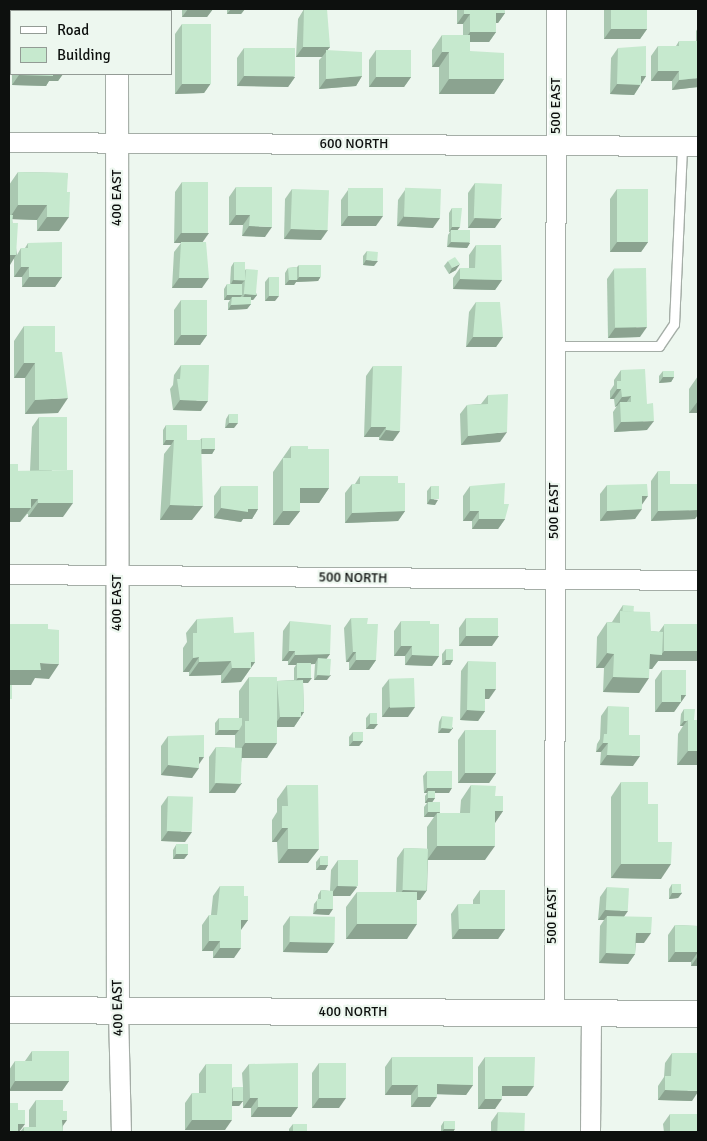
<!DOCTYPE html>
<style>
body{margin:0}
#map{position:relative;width:707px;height:1141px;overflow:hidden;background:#edf7ef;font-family:Signika,sans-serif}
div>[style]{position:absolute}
.roads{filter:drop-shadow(1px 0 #a5aea7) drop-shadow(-1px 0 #a5aea7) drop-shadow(0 1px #a5aea7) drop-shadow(0 -1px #a5aea7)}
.service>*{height:9px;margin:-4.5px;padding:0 4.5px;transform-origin:4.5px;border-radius:4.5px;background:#fff}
.minor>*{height:19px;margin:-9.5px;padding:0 9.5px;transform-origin:9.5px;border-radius:9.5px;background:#fff}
.tertiary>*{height:22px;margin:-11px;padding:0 11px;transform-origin:11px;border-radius:11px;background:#fff}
.secondary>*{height:26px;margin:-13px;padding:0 13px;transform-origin:13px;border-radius:13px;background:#fff}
.wall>*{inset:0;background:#aac8b1;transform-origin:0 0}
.shaded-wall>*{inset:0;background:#8ba390;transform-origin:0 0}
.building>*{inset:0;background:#c6e9ce;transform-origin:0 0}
span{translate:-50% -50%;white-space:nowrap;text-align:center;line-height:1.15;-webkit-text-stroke:4.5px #edf7ef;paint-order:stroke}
.street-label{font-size:14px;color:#0d100e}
.frame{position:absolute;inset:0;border:10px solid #0d100e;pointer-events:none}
.legend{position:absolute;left:10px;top:10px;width:162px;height:65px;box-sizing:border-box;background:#edf7ef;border:1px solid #939b95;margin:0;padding:6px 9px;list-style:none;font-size:15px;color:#0d100e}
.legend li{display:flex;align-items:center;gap:10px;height:25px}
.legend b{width:25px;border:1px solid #939b95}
</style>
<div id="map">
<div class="roads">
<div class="service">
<i style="left:555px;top:346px;width:104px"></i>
<i style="left:659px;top:346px;width:27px;rotate:-56deg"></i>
<i style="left:674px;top:324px;width:178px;rotate:-87.4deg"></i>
</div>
<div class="minor">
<i style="left:9px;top:142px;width:689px;rotate:0.33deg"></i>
<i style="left:9px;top:574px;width:689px;rotate:0.5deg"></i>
<i style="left:118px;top:1011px;width:121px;rotate:88.6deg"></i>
<i style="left:554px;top:1014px;width:1005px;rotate:-89.89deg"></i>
<i style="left:590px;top:1132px;width:118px;rotate:-89.5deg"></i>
</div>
<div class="tertiary">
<i style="left:118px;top:11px;width:2px;rotate:-90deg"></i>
<i style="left:117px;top:74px;width:937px;rotate:89.94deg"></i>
</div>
<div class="secondary">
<i style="left:9px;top:1010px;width:689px;rotate:0.33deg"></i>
</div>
</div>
<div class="wall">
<i style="left:37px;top:9px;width:34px;height:2px"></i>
<i style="clip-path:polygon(182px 9px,213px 9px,207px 17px,182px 17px)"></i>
<i style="clip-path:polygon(227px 9px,245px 9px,241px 14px,227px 14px)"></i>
<i style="clip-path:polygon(304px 9px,330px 47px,327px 50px,362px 76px,356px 86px,319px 89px,319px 60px,322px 57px,296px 57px,298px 19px)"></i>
<i style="clip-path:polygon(457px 9px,504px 9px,505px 13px,498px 23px,496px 23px,496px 32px,489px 42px,470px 42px,470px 51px,504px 79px,494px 94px,439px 94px,439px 67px,432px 67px,432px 50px,442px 35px,463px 35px,463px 24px,457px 24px)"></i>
<i style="clip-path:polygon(604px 9px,647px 9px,647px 29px,640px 39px,604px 39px)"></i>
<i style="clip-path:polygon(182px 24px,211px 83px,204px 93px,175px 94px,175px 34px)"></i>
<i style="clip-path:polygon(698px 28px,698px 41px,696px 41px,696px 31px)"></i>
<i style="clip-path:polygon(679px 41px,698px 87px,672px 90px,672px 81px,651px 81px,651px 56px,658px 46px,676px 46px)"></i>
<i style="clip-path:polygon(244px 48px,295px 77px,288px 87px,237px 86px,237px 58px)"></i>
<i style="clip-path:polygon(618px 48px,646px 76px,634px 95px,610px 94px,611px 58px)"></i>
<i style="clip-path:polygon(376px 50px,411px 77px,404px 87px,369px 87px,369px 60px)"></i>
<i style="clip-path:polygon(12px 74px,63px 74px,58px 81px,49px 81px,46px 86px,12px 85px)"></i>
<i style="clip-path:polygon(18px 172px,68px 173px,59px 231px,37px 231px,37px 220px,12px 219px,17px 255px,21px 248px,25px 248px,28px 243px,62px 277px,55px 287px,22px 287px,22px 277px,14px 277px,14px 258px,9px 265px,9px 185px)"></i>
<i style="clip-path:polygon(182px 182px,202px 242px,202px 288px,172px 288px,174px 252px,181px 243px,174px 243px,175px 192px)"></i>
<i style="clip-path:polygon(475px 183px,495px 228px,468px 228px,468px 193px)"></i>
<i style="clip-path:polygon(236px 187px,265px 237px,242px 236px,243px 225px,229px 225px,229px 197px)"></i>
<i style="clip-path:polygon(292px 189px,321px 240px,284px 239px,285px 199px)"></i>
<i style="clip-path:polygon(617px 189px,648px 242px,641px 252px,610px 252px,610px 199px)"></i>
<i style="clip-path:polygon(348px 190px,376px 226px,341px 226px,341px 200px)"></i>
<i style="clip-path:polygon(405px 190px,433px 228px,397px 226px,398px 200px)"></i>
<i style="clip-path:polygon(452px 208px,457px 230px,470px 243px,467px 248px,447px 247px,448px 235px,450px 232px,449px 232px,449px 213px)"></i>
<i style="clip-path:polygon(476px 245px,502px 280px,495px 290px,453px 289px,453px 278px,460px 268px,469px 268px,469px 255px)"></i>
<i style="clip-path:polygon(367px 251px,374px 266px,363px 265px,363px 256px)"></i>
<i style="clip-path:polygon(448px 261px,456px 270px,449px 274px,444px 266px)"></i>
<i style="clip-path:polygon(234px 262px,244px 272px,246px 269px,257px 295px,253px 300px,251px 300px,251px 304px,247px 309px,228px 310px,228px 303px,230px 300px,224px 300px,224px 289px,227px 284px,230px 284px,231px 267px)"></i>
<i style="clip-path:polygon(299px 265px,321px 276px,318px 281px,296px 282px,294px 285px,285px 285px,285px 273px,288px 268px,297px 267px)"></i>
<i style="clip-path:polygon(614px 269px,640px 337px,608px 338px,607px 279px)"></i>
<i style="clip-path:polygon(269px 277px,275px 301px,265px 301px,265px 282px)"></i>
<i style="clip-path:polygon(181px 300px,207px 335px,200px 345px,174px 345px,174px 310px)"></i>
<i style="clip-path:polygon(476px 302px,503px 337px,496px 347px,466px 347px,469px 312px)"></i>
<i style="clip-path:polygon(24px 326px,58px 413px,25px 414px,25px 378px,14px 378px,14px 341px)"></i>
<i style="clip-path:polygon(181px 365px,201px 411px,173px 410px,170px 389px,173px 385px,174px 375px)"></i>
<i style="clip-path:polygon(373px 366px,393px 441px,379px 440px,379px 437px,364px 437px,366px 376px)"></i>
<i style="clip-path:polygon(621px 370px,647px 430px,614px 432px,613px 412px,617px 406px,615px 407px,614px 399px,610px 399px,610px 391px,614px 385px,614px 380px)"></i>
<i style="clip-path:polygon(663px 371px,674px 377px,671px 382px,659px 383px,659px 376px)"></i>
<i style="clip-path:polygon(698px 376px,698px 413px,689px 413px,689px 389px)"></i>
<i style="clip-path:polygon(488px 395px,500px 442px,461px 445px,460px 414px,467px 405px,481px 404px)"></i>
<i style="clip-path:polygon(229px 414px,234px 428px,225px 428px,226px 419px)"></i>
<i style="clip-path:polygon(39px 417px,63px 517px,28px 517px,28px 514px,27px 514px,20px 522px,9px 522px,18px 471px,30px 471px,32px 427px)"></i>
<i style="clip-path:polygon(166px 425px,186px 440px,200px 440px,202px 438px,215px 449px,212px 454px,201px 454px,192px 520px,160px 520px,164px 454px,171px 445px,163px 445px,163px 430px)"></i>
<i style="clip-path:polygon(291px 446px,308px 449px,329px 488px,319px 503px,300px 503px,300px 511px,289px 525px,273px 525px,273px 472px)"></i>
<i style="clip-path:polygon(658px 471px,670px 484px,695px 519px,651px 521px,651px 481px)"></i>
<i style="clip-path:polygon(360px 476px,398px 483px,405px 511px,398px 521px,345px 523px,345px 493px,352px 484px,355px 484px)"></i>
<i style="clip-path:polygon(607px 485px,642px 504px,635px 519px,600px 521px,600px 494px)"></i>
<i style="clip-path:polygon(221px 486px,258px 509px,252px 519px,243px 519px,241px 522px,214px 518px,214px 496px)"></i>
<i style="clip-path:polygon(431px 486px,435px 505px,427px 504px,427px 491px)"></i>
<i style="clip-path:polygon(470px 486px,504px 504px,505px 519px,498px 529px,472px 529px,472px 521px,463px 521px,463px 496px)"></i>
<i style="clip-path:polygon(623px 605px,634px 612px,651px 631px,659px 632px,664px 625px,698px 624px,658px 661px,652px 669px,649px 669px,639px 693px,603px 692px,604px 668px,596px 668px,597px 637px,607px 622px,612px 622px)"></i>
<i style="clip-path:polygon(351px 618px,367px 624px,376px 660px,369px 670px,349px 670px,349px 662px,346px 662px,344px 628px)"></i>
<i style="clip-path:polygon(466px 618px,492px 646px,459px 646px,459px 628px)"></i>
<i style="clip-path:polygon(197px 619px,234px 633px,255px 662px,241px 682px,221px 683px,221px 675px,189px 676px,189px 672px,183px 672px,183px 648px,187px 642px,186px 633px)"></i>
<i style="clip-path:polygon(290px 621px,330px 654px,326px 658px,327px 680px,314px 680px,315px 664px,311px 664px,308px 683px,303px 683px,304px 712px,294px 727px,277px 727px,267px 758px,242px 758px,235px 793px,209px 793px,209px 757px,216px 747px,235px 748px,235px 735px,215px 735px,215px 723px,219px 718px,239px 718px,239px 691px,249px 677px,277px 681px,294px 680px,294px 668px,296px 665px,288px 665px,288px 661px,282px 661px,283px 631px)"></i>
<i style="clip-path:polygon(401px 621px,430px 624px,439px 656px,432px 666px,405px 665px,405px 656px,394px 656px,394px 631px)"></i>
<i style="clip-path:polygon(446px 649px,453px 660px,450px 665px,442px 665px,442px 654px)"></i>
<i style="clip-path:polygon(468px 661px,489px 699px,485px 699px,485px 711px,478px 721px,460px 720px,461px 671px)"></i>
<i style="clip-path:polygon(662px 670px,686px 695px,674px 712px,655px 712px,655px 680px)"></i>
<i style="clip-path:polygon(389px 679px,408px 717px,382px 717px,382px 688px)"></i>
<i style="clip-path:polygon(608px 706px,629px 735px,633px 766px,600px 765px,601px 752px,596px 752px,597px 744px,600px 739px,601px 716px)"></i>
<i style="clip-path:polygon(684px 709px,694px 720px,698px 765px,677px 765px,678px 734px,683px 726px,680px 726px,681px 714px)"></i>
<i style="clip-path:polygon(370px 713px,374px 729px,366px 729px,366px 718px)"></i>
<i style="clip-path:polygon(442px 716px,453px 728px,449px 733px,438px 733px,439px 722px)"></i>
<i style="clip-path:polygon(465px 730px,496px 773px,489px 783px,458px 783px,458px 740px)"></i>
<i style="clip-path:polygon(353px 732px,363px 741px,359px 746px,349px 746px,349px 737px)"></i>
<i style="clip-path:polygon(168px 736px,199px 764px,192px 778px,161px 775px,161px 746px)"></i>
<i style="clip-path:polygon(427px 771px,449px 793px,435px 793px,435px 798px,432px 802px,440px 813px,460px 813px,461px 800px,471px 785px,495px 796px,503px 811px,495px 822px,485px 860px,428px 860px,427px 890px,420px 900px,417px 900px,407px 939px,346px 939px,346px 907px,357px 892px,396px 892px,397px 858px,404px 848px,427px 849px,427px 827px,434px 817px,424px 817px,424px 807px,427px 803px,425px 803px,425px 796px,427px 793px,424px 793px,423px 776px)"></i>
<i style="clip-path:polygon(621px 782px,648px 804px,658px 842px,661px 879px,611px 878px,611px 797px)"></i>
<i style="clip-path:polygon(287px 785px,308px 863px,278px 863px,277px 842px,272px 842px,272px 820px,277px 812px,277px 799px)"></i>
<i style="clip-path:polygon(168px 796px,185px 842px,161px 841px,161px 806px)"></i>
<i style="clip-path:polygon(176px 845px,188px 854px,184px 859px,173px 859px,173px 850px)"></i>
<i style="clip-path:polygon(320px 857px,328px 865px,325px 870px,316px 870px,316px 862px)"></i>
<i style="clip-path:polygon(338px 860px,357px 887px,350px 896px,333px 896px,329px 915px,313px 914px,314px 904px,318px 899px,318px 895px,321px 890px,330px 891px,331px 870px)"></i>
<i style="clip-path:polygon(672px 884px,682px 893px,678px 898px,669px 899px,669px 889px)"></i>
<i style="clip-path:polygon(220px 886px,244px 896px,248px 920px,241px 929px,234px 958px,213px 958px,213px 951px,202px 951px,202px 925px,209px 915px,211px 915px,213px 896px)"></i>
<i style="clip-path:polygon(607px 887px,624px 917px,644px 943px,636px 943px,635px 954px,628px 964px,599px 963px,600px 926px,604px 920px,598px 920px,600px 897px)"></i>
<i style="clip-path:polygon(480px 890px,505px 929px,498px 939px,452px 939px,451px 914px,458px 904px,473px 904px,473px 900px)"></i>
<i style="clip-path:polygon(290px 916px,334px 943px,327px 953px,283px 952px,283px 926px)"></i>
<i style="clip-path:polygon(675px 925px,698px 926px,698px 966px,691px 966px,691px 962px,668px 962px,668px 935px)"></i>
<i style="clip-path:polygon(32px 1051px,69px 1081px,62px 1091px,9px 1091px,9px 1070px,15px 1061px,25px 1061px)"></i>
<i style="clip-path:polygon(672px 1053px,692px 1101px,658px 1100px,658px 1086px,664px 1077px,665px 1063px)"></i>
<i style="clip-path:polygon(392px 1057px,473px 1085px,466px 1095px,437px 1094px,430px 1107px,411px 1107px,411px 1095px,385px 1095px,385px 1067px)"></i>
<i style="clip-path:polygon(485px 1057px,527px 1096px,502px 1096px,495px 1109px,478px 1109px,478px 1067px)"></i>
<i style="clip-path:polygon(319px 1063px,339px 1108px,312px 1108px,312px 1073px)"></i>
<i style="clip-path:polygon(206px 1064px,232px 1089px,233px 1087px,243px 1087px,242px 1073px,249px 1064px,298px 1107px,291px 1117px,251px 1117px,251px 1108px,243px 1108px,243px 1096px,243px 1101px,239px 1106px,232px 1106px,225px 1130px,185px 1130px,185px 1103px,192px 1093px,199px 1093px,199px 1074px)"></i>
<i style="clip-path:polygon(36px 1100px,63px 1126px,63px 1132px,20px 1132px,24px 1127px,29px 1127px,29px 1110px)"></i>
<i style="clip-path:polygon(498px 1112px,526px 1132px,491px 1132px,491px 1122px)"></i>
<i style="clip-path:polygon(670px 1114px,698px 1132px,664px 1132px,663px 1124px)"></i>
<i style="clip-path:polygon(444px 1121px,455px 1132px,416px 1132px,416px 1131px,441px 1131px,441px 1126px)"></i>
<i style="clip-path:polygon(293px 1124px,306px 1132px,289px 1132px,289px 1129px)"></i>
</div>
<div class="shaded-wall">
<i style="clip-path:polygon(188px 9px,213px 9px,207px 17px,182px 17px)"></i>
<i style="clip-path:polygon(231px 9px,245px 9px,241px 14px,227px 14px)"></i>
<i style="clip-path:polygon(496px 13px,505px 13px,498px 23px,489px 23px)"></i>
<i style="clip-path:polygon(464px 14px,470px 14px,463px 24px,457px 24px)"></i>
<i style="clip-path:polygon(611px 29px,647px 29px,640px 39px,604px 39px)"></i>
<i style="clip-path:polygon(470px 32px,496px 32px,489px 42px,463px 42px)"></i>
<i style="left:9px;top:35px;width:2px;height:5px"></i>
<i style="clip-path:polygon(303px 47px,330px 47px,322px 57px,296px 57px)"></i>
<i style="clip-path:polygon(442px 52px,449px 52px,439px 67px,432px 67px)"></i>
<i style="clip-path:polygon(658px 71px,679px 71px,672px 81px,651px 81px)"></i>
<i style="clip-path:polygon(51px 74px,63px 74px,58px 81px,49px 81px,46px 86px,12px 85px,19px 75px)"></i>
<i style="clip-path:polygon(244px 76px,295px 77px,288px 87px,237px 86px)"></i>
<i style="clip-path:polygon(362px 76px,356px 86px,319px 89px,326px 79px)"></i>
<i style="clip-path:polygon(641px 76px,646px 76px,634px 95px,610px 94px,617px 84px)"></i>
<i style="clip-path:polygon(376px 77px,411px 77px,404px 87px,369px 87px)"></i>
<i style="clip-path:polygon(698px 78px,698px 87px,672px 90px,679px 80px)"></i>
<i style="clip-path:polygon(449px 79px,504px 79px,494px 94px,439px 94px)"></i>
<i style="clip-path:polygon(211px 83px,204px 93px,175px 94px,182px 84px)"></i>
<i style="clip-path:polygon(18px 205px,47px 205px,37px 220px,9px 219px)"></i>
<i style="clip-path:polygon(236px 215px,250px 215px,243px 225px,229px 225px)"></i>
<i style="clip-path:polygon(348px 216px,383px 216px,376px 226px,341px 226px)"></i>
<i style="clip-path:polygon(404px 216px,440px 218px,433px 228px,397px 226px)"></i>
<i style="clip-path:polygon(47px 217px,69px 217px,59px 231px,37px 231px)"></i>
<i style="clip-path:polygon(475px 218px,502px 218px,495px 228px,468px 228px)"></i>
<i style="clip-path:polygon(249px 226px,272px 227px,265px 237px,242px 236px)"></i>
<i style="clip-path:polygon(452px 227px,460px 227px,456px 232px,451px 230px,449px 232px)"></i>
<i style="clip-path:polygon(291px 229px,328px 230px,321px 240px,284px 239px)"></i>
<i style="clip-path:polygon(181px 233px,209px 233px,202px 243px,174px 243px)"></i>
<i style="clip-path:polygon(451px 242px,470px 243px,467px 248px,447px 247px)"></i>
<i style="clip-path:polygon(617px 242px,648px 242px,641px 252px,610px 252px)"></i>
<i style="clip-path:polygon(9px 255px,16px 255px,10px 265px,9px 265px)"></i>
<i style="clip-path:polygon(366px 260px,378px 261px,374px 266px,363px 265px)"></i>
<i style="clip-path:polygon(460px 264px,456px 270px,449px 274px,452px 268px)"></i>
<i style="clip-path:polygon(21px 267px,29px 267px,22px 277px,14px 277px)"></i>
<i style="clip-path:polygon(321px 276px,318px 281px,296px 282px,294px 285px,285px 285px,289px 280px,297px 280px,299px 277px)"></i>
<i style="clip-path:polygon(29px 277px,62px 277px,55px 287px,22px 287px)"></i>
<i style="clip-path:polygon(179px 278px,209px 278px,202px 288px,172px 288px)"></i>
<i style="clip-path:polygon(460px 279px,502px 280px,495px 290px,453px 289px)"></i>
<i style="clip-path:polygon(233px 280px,244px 281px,240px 286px,230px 286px)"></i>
<i style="clip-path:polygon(245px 294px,257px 295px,253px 300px,242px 299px)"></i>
<i style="clip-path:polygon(227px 295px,242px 295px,238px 300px,232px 297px,230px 300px,224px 300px)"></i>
<i style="clip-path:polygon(269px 296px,279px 296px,275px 301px,265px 301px)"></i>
<i style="clip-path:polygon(251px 304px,247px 309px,228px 310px,231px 305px)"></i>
<i style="clip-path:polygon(647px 327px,640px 337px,608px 338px,615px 328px)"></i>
<i style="clip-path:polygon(181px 335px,207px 335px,200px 345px,174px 345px)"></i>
<i style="clip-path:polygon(473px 337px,503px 337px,496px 347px,466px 347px)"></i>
<i style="clip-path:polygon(24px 363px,35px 363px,25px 378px,14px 378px)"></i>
<i style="clip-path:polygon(663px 377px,674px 377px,671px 382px,659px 383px)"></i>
<i style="clip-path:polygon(617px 389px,621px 389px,614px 399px,610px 399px)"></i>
<i style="clip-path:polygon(631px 396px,624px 406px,620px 402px,617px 406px,615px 407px,622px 397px)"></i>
<i style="clip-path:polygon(68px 398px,58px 413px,25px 414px,35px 400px)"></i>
<i style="clip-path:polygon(180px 400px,208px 401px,201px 411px,173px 410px)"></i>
<i style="clip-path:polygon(698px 401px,698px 413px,689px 413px)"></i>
<i style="clip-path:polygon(654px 421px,647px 430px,614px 432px,621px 422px)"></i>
<i style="clip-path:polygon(229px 423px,238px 423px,234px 428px,225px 428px)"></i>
<i style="clip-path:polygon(371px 427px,386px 427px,379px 437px,364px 437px)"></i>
<i style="clip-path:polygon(386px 430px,400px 431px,393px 441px,379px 440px)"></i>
<i style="clip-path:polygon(507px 432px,500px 442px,461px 445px,468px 436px)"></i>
<i style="clip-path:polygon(166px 440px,174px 440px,171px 445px,163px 445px)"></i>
<i style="clip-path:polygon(202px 449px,215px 449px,212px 454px,198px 454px)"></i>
<i style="clip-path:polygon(300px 488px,329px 488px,319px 503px,289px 503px)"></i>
<i style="clip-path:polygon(642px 496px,648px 496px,641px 506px)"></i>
<i style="clip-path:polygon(31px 499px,38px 499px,20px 522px,9px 522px,9px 508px)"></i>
<i style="clip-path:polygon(430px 499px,438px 500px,435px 505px,427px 504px)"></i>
<i style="clip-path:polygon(38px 503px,73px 503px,63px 517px,28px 517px)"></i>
<i style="clip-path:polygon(170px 505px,203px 506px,192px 520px,160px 520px)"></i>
<i style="clip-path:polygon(221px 508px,248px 509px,258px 509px,252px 519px,243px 519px,241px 522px,214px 518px)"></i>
<i style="clip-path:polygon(642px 509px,635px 519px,600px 521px,607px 511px)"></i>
<i style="clip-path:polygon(698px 510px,698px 515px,695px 519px,651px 521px,658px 511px)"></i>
<i style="clip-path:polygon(283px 511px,300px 511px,289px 525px,273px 525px)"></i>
<i style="clip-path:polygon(405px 511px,398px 521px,345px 523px,352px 513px)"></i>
<i style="clip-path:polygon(470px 511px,479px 511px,472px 521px,463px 521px)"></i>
<i style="clip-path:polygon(479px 519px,505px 519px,498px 529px,472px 529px)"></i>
<i style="clip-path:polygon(466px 636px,499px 636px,492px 646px,459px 646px)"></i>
<i style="clip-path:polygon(401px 646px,412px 646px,405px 656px,394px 656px)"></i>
<i style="clip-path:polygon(289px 651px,295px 651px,288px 661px,282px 661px)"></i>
<i style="clip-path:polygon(664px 651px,698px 651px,698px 661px,658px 661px,652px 669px,640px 669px,650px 654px,661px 655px)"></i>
<i style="clip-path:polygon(353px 652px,356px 652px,349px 662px,346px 662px)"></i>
<i style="clip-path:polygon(607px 653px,614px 654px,604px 668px,596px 668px)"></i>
<i style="clip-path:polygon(330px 654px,323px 664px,318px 658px,315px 664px,297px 665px,297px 663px,296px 665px,288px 665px,295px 655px)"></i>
<i style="clip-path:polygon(412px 655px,439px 656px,432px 666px,405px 665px)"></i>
<i style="clip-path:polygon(199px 657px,189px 672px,183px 672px,193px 658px)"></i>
<i style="clip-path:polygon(356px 660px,376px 660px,369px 670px,349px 670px)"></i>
<i style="clip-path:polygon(446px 660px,453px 660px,450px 665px,442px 665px)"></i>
<i style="clip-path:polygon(231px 661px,221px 675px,189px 676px,199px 662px)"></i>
<i style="clip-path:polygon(251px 662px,255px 662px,241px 682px,221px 683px,232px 668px)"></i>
<i style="clip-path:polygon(40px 663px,59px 664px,49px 679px,35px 678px,31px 685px,9px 685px,9px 670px)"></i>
<i style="clip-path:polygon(318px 675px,331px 675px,327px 680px,314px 680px)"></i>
<i style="clip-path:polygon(613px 677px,649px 678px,639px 693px,603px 692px)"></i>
<i style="clip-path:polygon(298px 678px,312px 678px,308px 683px,294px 683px)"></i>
<i style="clip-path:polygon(485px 689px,496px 689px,489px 699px,478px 699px)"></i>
<i style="clip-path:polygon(681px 695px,686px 695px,674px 712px,655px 712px,662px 702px)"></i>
<i style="clip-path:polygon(389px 707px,415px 707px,408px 717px,382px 717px)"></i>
<i style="clip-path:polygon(467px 710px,485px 711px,478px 721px,460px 720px)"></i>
<i style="clip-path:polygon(301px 712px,304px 712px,294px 727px,273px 727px,280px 717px)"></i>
<i style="clip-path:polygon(684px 721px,687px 721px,683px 726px,680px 726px)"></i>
<i style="clip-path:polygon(370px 724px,378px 724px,374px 729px,366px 729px)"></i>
<i style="clip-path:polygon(442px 728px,453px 728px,449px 733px,438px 733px)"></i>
<i style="clip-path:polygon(219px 730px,239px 730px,235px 735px,215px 735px)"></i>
<i style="clip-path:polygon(353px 741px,363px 741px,359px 746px,349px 746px)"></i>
<i style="clip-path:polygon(245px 743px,277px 743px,267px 758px,235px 758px)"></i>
<i style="clip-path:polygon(603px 743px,608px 743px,601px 752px,596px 752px)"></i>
<i style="clip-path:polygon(688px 751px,698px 751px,698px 765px,677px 765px)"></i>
<i style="clip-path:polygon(607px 755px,640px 756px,633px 766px,600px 765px)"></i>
<i style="clip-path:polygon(199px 757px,204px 757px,197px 767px)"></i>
<i style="clip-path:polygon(168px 765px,199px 768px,192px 778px,161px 775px)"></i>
<i style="clip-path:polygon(465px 773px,496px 773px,489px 783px,458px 783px)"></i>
<i style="clip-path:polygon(216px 783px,242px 783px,235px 793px,209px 793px)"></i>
<i style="clip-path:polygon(427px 788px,452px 788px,449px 793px,428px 793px,428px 791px,427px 793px,424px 793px)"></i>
<i style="clip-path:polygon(428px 798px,435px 798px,431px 804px,428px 802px,427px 803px,425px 803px)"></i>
<i style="clip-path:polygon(495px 811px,503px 811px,493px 826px)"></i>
<i style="clip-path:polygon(428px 812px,440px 812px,437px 817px,437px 813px,434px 817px,424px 817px)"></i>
<i style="clip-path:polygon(282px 828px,288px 828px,277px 842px,272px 842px)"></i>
<i style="clip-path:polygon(168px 831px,192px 832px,185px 842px,161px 841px)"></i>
<i style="clip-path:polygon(437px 846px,495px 846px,485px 860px,427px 860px)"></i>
<i style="clip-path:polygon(288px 849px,319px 849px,308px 863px,278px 863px)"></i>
<i style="clip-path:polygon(176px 854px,188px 854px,184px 859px,173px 859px)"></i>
<i style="clip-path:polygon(621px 864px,671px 864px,661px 879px,611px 878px)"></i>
<i style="clip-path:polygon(320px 865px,328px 865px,325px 870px,316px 870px)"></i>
<i style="clip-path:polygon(337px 886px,357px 887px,350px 896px,330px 896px)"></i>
<i style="clip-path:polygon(403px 890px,427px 890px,420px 900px,396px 900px)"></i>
<i style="clip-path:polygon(672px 893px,682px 893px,678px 898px,669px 899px)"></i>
<i style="clip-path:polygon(317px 909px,333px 909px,329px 915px,313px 914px)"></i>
<i style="clip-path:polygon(605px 910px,628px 911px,621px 921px,607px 916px,604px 920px,598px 920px)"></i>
<i style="clip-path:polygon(241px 920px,248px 920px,241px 930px)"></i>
<i style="clip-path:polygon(357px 924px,417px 924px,407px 939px,346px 939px)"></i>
<i style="clip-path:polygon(459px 929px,505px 929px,498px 939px,452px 939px)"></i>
<i style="clip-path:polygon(636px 933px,651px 933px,644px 943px,629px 943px)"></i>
<i style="clip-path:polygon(209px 941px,220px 941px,213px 951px,202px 951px)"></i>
<i style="clip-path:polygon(290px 942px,334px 943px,327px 953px,283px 952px)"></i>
<i style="clip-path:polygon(220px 948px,241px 948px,234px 958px,213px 958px)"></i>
<i style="clip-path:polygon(675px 952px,698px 952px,691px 962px,668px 962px)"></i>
<i style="clip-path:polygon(606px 953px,635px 954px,628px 964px,599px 963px)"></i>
<i style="clip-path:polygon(698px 956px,698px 966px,691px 966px)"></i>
<i style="clip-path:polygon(15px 1081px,69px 1081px,62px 1091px,9px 1091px)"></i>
<i style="clip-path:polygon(437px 1084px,473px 1085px,466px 1095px,430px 1094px)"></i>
<i style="clip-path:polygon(392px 1085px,418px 1085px,411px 1095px,385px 1095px)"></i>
<i style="clip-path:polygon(502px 1086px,534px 1086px,527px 1096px,495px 1096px)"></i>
<i style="clip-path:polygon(665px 1090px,698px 1091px,698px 1092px,692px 1101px,658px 1100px)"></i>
<i style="clip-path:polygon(418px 1097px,437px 1097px,430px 1107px,411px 1107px)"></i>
<i style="clip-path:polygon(250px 1098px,258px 1098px,251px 1108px,243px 1108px)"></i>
<i style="clip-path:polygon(319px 1098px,346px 1098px,339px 1108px,312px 1108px)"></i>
<i style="clip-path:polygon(485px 1099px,502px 1099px,495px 1109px,478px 1109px)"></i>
<i style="clip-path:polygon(233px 1101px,243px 1101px,239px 1106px,229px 1106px)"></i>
<i style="clip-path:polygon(258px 1107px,298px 1107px,291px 1117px,251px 1117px)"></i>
<i style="clip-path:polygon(62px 1120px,67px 1120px,60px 1130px)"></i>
<i style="clip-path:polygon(192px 1120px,232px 1120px,225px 1130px,185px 1130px)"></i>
<i style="clip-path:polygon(18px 1124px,25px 1124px,19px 1132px,9px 1132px,9px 1131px)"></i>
<i style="clip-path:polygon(444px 1129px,455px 1129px,453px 1132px,442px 1132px)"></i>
<i style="left:293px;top:1131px;width:14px;height:1px"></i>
</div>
<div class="building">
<i style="left:44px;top:9px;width:27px;height:2px"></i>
<i style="clip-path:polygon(304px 9px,327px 9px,330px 47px,303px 47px)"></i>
<i style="clip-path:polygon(464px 9px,504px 9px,505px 13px,496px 13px,496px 32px,470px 32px,470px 14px,464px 14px)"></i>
<i style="left:611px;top:9px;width:36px;height:20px"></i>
<i style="left:9px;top:23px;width:2px;height:12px"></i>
<i style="left:182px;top:24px;width:29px;height:60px"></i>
<i style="clip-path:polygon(442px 35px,470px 35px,470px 51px,504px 53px,504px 79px,449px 79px,449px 52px,442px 52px)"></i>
<i style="clip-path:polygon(679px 41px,698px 41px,698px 78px,679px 80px,679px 71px,658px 71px,658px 46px,679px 46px)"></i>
<i style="clip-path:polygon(646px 46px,646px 76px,641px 76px,641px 85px,617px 84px,618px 48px)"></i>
<i style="left:244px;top:48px;width:51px;height:28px"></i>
<i style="clip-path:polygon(326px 50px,362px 52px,362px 76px,326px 79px)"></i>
<i style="left:376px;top:50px;width:35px;height:27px"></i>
<i style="clip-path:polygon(19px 74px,53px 74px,53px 76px,19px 75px)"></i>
<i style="clip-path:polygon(18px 172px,68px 173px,67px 192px,70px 192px,69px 217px,47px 217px,47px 205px,18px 205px)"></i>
<i style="left:182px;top:182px;width:26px;height:51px"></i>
<i style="left:475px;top:183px;width:27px;height:35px;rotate:2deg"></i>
<i style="clip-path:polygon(236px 187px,272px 187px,272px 227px,249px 226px,250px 215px,236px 215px)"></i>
<i style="left:383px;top:188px;width:28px;height:35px;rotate:90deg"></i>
<i style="left:292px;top:189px;width:37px;height:40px;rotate:2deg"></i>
<i style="left:441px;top:189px;width:29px;height:36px;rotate:92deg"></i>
<i style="left:617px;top:189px;width:31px;height:53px"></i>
<i style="clip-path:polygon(452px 208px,462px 208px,460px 227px,452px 227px)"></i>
<i style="clip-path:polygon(9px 215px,13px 215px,12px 223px,9px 223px)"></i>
<i style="clip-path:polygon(9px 223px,18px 223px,16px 255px,9px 255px)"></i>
<i style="left:451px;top:230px;width:19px;height:12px"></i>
<i style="clip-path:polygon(62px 242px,62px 277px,29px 277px,29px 267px,21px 267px,21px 248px,28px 248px,28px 243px)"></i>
<i style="clip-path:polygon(181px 242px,206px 242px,209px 278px,179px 278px)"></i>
<i style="clip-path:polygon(476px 245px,501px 245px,502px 280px,460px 279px,460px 268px,475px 268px)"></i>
<i style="left:367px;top:251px;width:11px;height:9px;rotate:5deg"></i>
<i style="clip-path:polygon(455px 257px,460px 264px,452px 268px,448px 261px)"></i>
<i style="left:234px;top:262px;width:11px;height:18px"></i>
<i style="left:299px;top:265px;width:22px;height:12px"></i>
<i style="clip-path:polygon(297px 267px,297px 280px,289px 280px,288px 268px)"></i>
<i style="left:646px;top:268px;width:59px;height:32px;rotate:89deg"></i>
<i style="left:246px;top:269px;width:12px;height:25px;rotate:5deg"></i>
<i style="left:269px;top:277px;width:10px;height:19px"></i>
<i style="left:227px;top:284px;width:15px;height:11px"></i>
<i style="clip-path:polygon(232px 297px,251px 297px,251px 304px,231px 305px)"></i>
<i style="left:181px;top:300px;width:26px;height:35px"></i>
<i style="clip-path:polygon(476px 302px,500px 302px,503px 337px,473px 337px)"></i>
<i style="clip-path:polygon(24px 326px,55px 326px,55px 352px,62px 352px,68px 398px,35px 400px,35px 363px,24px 363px)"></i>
<i style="clip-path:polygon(181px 365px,209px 365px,208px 401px,180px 400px,177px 379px,180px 379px)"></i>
<i style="clip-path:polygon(373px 366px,402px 366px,400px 431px,386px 430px,386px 427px,371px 427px)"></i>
<i style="clip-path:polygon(645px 369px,647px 404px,653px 403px,654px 421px,621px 422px,620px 402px,631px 402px,631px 396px,622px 397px,621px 389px,617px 389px,617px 381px,621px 381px,621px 370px)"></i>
<i style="left:663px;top:371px;width:11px;height:6px"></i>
<i style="clip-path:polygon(508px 394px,507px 432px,468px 436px,467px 405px,488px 404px,488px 395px)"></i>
<i style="left:229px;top:414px;width:9px;height:9px"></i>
<i style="left:39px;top:417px;width:28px;height:53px"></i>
<i style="left:166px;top:425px;width:21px;height:15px"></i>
<i style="left:202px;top:438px;width:13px;height:11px"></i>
<i style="clip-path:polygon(174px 440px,201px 440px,203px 506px,170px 505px)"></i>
<i style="clip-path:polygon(291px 446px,308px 446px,308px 449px,329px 449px,329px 488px,300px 488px,300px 511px,283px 511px,283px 458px,291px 458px)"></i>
<i style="left:9px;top:464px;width:9px;height:7px"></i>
<i style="clip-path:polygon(73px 470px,73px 503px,38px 503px,38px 499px,31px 499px,31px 508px,9px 508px,9px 471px)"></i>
<i style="clip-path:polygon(658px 471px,670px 471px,670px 484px,698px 484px,698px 510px,658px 511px)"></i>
<i style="clip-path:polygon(360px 476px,398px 476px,398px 483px,405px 483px,405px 511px,352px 513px,352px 484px,360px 484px)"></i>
<i style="clip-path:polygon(505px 483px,504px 504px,509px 504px,505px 519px,479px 519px,479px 511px,470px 511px,470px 486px)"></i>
<i style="clip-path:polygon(647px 484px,648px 496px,642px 496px,642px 509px,607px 511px,607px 485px)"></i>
<i style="clip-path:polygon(221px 486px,258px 486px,258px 509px,248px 509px,248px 512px,221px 508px)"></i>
<i style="left:431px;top:486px;width:8px;height:13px"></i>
<i style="left:623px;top:605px;width:11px;height:6px;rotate:5deg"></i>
<i style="clip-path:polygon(620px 611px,650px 612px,651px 631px,663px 632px,662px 655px,650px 654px,649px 678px,613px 677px,614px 654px,607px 653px,607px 622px,620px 623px)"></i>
<i style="clip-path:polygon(233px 617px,234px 633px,254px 632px,255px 662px,251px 662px,251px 668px,232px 668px,231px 661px,199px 662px,199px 657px,193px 658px,193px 633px,197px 633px,197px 619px)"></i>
<i style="clip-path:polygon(351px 618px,368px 618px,367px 624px,378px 624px,376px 660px,356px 660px,356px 652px,353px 652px)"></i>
<i style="left:466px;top:618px;width:32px;height:18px"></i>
<i style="clip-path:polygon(290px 621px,331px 625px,330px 654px,295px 655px,295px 651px,289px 651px)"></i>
<i style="clip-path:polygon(401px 621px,430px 621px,430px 624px,439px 624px,439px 656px,412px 655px,412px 646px,401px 646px)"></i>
<i style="clip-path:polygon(9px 624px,48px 624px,48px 629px,59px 630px,59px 664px,40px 663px,41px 670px,9px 670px)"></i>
<i style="left:698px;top:624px;width:27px;height:34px;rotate:90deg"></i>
<i style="left:446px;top:649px;width:7px;height:11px"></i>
<i style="left:318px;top:658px;width:13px;height:17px;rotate:4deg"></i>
<i style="clip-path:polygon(468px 661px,496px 662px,496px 689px,485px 689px,485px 711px,467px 710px)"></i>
<i style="left:297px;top:663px;width:14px;height:15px"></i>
<i style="clip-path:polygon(662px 670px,686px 670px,686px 695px,681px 695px,681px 702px,662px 702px)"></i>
<i style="clip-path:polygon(249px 677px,277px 677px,277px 743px,245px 743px,245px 721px,249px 721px)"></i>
<i style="left:414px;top:678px;width:29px;height:25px;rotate:88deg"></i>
<i style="clip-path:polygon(303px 680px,304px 712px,301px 712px,301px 717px,280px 717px,277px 681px)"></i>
<i style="left:9px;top:685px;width:3px;height:14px"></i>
<i style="clip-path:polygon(608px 706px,629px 707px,629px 735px,640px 735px,640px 756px,607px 755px,608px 743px,603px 743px,604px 734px,607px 734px)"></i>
<i style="clip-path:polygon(684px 709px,695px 709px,694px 720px,688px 720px,687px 721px,684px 721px)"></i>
<i style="left:370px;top:713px;width:7px;height:11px"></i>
<i style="left:442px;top:716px;width:11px;height:12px;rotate:5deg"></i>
<i style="clip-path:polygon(219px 718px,242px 718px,242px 725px,239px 730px,219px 730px)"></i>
<i style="left:688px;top:720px;width:10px;height:31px"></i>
<i style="left:465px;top:730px;width:31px;height:43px"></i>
<i style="left:353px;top:732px;width:10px;height:9px"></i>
<i style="clip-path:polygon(204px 735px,204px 757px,199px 757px,199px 768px,168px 765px,168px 736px)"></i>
<i style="left:216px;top:747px;width:26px;height:36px;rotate:2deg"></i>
<i style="left:427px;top:771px;width:25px;height:17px"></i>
<i style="clip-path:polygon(621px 782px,648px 782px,648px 804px,658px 804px,658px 842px,672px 842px,671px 864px,621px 864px)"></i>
<i style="clip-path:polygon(287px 785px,318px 785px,319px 849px,288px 849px,288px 828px,282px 828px,282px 806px,288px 806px)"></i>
<i style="clip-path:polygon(471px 785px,496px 786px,495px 796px,503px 796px,503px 811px,495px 811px,495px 846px,437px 846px,437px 813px,470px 813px)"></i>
<i style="left:428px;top:791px;width:7px;height:7px"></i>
<i style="left:168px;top:796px;width:25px;height:35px;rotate:2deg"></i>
<i style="left:428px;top:802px;width:12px;height:10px"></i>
<i style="left:188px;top:844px;width:10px;height:12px;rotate:90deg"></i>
<i style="left:404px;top:848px;width:24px;height:42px;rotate:2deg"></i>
<i style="left:328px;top:856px;width:9px;height:8px;rotate:90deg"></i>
<i style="left:338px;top:860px;width:20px;height:26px"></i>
<i style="left:672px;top:884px;width:9px;height:9px"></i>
<i style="clip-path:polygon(220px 886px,244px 886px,244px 896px,248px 896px,248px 920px,241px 920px,241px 948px,220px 948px,220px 941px,209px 941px,209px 915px,217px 915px)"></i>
<i style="left:607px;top:887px;width:22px;height:23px;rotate:3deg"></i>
<i style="clip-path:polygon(321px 890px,333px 891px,333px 909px,317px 909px,317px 899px,321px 899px)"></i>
<i style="clip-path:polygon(480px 890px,505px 890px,505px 929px,459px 929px,458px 904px,480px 904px)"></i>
<i style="left:357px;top:892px;width:60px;height:32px"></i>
<i style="left:290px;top:916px;width:45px;height:26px;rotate:1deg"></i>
<i style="clip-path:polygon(607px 916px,652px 917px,651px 933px,636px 933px,635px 954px,606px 953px)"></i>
<i style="clip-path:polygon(675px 925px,698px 926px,698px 956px,698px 952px,675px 952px)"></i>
<i style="clip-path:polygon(32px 1051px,69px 1051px,69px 1081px,15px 1081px,15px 1061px,32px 1061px)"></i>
<i style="clip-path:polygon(672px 1053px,698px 1053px,698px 1091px,665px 1090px,665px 1076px,671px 1076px)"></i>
<i style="clip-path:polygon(392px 1057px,473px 1057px,473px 1085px,437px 1084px,437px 1097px,418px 1097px,418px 1085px,392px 1085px)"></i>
<i style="clip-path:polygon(485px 1057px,535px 1057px,534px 1086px,502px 1086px,502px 1099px,485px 1099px)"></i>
<i style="clip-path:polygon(298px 1063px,298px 1107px,258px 1107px,258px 1098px,250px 1098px,249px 1064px)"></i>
<i style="left:319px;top:1063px;width:27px;height:35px"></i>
<i style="clip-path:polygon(206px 1064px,232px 1064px,232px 1120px,192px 1120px,192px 1093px,206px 1093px)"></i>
<i style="left:233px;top:1087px;width:10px;height:14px"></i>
<i style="clip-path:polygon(36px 1100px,63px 1100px,63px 1111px,67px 1111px,67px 1120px,62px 1120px,63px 1132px,24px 1132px,24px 1127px,36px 1127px)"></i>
<i style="clip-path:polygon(9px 1103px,18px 1103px,18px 1110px,25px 1110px,25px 1124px,18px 1124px,18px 1131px,9px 1131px)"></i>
<i style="left:498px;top:1112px;width:27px;height:20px;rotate:2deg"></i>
<i style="left:670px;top:1114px;width:28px;height:18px"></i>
<i style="left:444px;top:1121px;width:11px;height:8px"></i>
<i style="left:293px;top:1124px;width:14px;height:7px"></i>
<i style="left:416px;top:1131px;width:39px;height:1px"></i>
</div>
<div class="street-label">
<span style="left:556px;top:106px;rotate:-90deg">500 EAST</span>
<span style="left:354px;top:144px">600 NORTH</span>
<span style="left:117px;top:198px;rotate:-90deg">400 EAST</span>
<span style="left:554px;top:511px;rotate:-90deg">500 EAST</span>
<span style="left:353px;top:578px;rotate:1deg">500 NORTH</span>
<span style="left:117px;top:603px;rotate:-90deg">400 EAST</span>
<span style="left:552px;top:916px;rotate:-90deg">500 EAST</span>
<span style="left:118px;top:1008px;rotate:-91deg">400 EAST</span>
<span style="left:353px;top:1012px">400 NORTH</span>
</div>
<div class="frame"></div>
<ul class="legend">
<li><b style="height:6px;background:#fff"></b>Road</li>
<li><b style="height:14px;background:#c6e9ce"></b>Building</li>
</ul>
</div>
